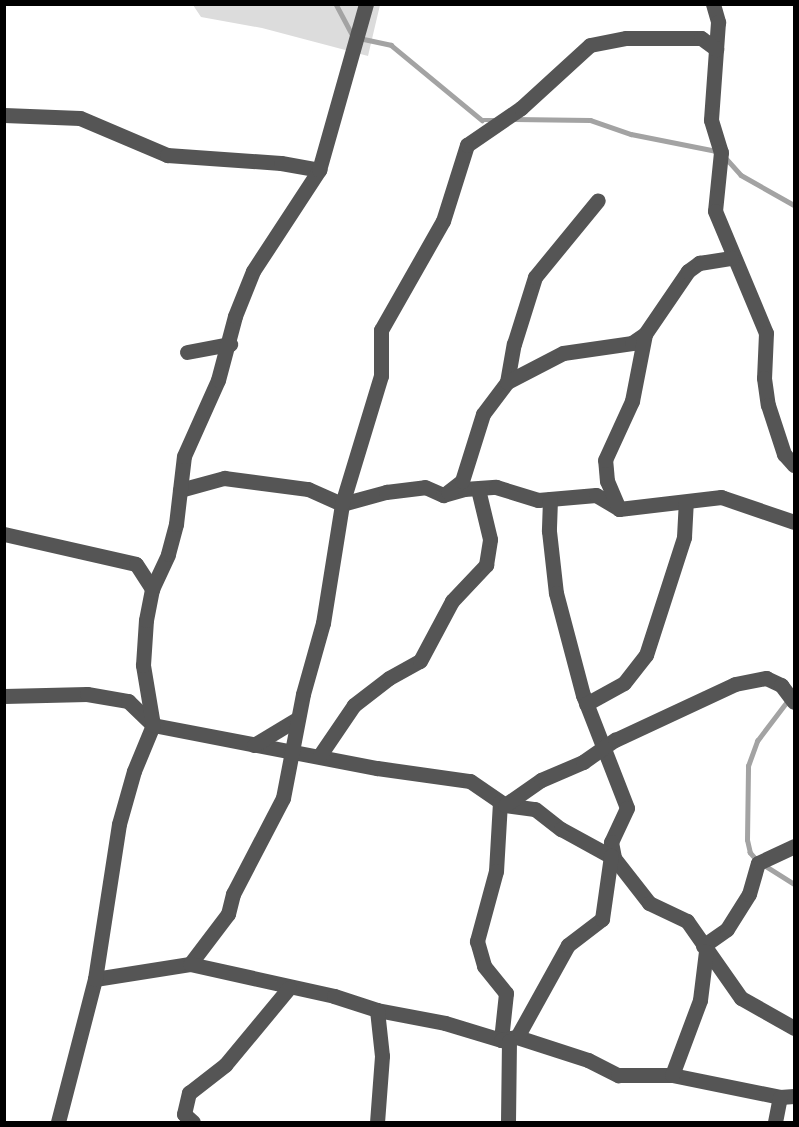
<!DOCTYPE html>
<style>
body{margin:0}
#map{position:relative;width:799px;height:1127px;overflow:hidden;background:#fff;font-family:"Roboto Condensed",sans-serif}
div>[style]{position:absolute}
.green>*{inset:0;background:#dcdcdc}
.stream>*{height:4.5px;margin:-2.25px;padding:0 2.25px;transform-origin:2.25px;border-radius:2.25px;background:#a3a3a3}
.minor>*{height:15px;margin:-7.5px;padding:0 7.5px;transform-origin:7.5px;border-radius:7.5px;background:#555}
span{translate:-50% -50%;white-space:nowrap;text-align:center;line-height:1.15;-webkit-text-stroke:5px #fff;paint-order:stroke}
.frame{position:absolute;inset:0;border:6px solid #000;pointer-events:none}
</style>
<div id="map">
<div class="green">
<i style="clip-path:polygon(193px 5px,380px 5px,368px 56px,262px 28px,201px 17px)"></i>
</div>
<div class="stream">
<i style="left:336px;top:4px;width:34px;rotate:62deg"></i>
<i style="left:359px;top:38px;width:33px;rotate:12deg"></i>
<i style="left:391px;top:45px;width:118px;rotate:39.5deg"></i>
<i style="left:482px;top:120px;width:14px"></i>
<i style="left:514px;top:119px;width:76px;rotate:0.8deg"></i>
<i style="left:590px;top:120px;width:43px;rotate:18.9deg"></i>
<i style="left:631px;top:134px;width:88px;rotate:11.2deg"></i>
<i style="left:724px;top:156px;width:25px;rotate:48deg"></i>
<i style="left:741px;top:175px;width:61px;rotate:29.5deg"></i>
<i style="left:757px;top:861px;width:11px;rotate:-131deg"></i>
<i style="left:750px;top:853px;width:13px;rotate:-103deg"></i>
<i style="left:747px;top:840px;width:74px;rotate:-89.2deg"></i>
<i style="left:748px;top:766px;width:27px;rotate:-70deg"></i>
<i style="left:757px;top:741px;width:53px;rotate:-52.7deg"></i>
<i style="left:764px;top:865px;width:36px;rotate:32deg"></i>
</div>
<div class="minor">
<i style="left:713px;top:4px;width:19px;rotate:74deg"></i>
<i style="left:718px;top:22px;width:98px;rotate:94.1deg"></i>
<i style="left:711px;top:120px;width:34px;rotate:73deg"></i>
<i style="left:721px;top:152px;width:59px;rotate:95.8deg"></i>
<i style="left:715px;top:211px;width:132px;rotate:67.3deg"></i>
<i style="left:766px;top:333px;width:45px;rotate:92.5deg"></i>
<i style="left:764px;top:378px;width:27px;rotate:82deg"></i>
<i style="left:768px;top:405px;width:52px;rotate:71.9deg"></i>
<i style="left:784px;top:454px;width:15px;rotate:48deg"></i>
<i style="left:4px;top:115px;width:76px;rotate:2.3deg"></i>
<i style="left:80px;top:118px;width:95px;rotate:23deg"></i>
<i style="left:167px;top:155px;width:114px;rotate:4deg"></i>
<i style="left:281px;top:163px;width:39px;rotate:10deg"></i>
<i style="left:187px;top:352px;width:44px;rotate:-10.5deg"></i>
<i style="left:507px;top:382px;width:39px;rotate:-80deg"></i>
<i style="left:514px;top:344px;width:70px;rotate:-72.6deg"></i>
<i style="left:535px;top:277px;width:99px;rotate:-50.7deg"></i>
<i style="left:180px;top:490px;width:46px;rotate:-15.3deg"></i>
<i style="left:224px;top:478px;width:85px;rotate:7.5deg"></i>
<i style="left:308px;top:489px;width:37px;rotate:24deg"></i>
<i style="left:342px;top:504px;width:46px;rotate:-15.3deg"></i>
<i style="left:386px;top:492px;width:39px;rotate:-7deg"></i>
<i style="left:425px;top:487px;width:20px;rotate:24deg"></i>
<i style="left:443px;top:495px;width:22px;rotate:-16deg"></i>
<i style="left:464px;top:489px;width:32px;rotate:-4deg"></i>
<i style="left:496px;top:487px;width:44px;rotate:17.2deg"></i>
<i style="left:538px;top:500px;width:58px;rotate:-4.9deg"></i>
<i style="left:596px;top:495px;width:27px;rotate:31deg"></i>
<i style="left:619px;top:509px;width:103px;rotate:-6.7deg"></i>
<i style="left:721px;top:497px;width:77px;rotate:18.9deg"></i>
<i style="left:448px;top:492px;width:18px;rotate:-38deg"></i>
<i style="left:462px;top:481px;width:70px;rotate:-72.6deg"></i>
<i style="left:483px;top:414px;width:40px;rotate:-53deg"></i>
<i style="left:507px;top:382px;width:63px;rotate:-27.4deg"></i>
<i style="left:563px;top:353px;width:70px;rotate:-8.2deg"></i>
<i style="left:632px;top:343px;width:16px;rotate:-35deg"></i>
<i style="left:645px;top:334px;width:76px;rotate:-55.7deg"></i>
<i style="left:688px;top:271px;width:14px;rotate:-36deg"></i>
<i style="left:699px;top:263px;width:33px;rotate:-9deg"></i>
<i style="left:550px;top:499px;width:32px;rotate:92deg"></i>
<i style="left:549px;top:531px;width:62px;rotate:83.6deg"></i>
<i style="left:556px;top:593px;width:106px;rotate:75.2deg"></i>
<i style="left:583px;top:695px;width:121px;rotate:68.7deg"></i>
<i style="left:627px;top:808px;width:38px;rotate:115deg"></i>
<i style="left:611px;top:842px;width:16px;rotate:79deg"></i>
<i style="left:619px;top:509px;width:30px;rotate:-113deg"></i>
<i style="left:607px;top:481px;width:21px;rotate:-95deg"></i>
<i style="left:605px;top:460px;width:65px;rotate:-65.4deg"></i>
<i style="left:632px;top:401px;width:68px;rotate:-79deg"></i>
<i style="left:4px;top:534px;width:135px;rotate:12.8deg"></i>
<i style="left:136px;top:564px;width:30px;rotate:57deg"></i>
<i style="left:4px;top:696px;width:83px;rotate:-1.4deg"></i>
<i style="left:87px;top:694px;width:42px;rotate:9.7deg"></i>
<i style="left:128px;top:701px;width:35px;rotate:44deg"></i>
<i style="left:153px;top:725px;width:228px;rotate:10.9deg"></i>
<i style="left:377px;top:768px;width:94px;rotate:8deg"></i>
<i style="left:470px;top:781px;width:42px;rotate:34.4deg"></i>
<i style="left:505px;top:805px;width:30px;rotate:8deg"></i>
<i style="left:535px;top:809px;width:33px;rotate:38deg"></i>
<i style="left:561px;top:829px;width:60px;rotate:28.7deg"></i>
<i style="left:614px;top:858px;width:57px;rotate:52.1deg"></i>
<i style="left:649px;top:903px;width:42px;rotate:25.3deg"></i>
<i style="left:687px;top:921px;width:94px;rotate:55deg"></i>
<i style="left:741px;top:998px;width:61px;rotate:29.5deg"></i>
<i style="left:586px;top:704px;width:43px;rotate:-28.9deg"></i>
<i style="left:624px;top:683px;width:36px;rotate:-52deg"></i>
<i style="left:646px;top:655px;width:124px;rotate:-72.1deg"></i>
<i style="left:684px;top:537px;width:35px;rotate:-87deg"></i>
<i style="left:254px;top:745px;width:50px;rotate:-31.2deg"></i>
<i style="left:320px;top:755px;width:60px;rotate:-55.8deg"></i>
<i style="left:354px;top:705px;width:44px;rotate:-37.6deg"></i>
<i style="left:389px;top:678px;width:35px;rotate:-29deg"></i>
<i style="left:420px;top:661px;width:68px;rotate:-61.9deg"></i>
<i style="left:452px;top:601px;width:50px;rotate:-46.6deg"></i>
<i style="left:486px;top:565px;width:26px;rotate:-81deg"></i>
<i style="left:490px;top:539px;width:51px;rotate:-103.5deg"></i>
<i style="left:500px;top:802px;width:69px;rotate:93.3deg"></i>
<i style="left:496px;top:871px;width:73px;rotate:105.2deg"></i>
<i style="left:477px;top:941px;width:26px;rotate:74deg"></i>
<i style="left:484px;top:966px;width:35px;rotate:51deg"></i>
<i style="left:506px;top:993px;width:47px;rotate:96.1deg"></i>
<i style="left:505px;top:805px;width:44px;rotate:-34.8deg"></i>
<i style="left:541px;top:780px;width:46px;rotate:-23.2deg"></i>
<i style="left:583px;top:762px;width:39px;rotate:-35deg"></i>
<i style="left:615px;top:740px;width:132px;rotate:-25deg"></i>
<i style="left:735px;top:684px;width:32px;rotate:-11deg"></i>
<i style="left:766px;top:678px;width:17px;rotate:25deg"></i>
<i style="left:781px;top:685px;width:21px;rotate:53deg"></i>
<i style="left:703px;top:946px;width:29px;rotate:-35deg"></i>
<i style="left:727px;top:929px;width:41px;rotate:-57.8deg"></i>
<i style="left:749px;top:894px;width:32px;rotate:-74deg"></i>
<i style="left:758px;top:863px;width:40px;rotate:-25deg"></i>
<i style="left:190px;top:964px;width:63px;rotate:-52.8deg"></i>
<i style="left:228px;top:914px;width:21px;rotate:-76deg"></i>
<i style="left:233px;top:894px;width:108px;rotate:-62.5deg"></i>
<i style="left:283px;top:798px;width:106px;rotate:-79.1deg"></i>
<i style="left:303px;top:694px;width:74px;rotate:-74.3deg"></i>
<i style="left:323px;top:623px;width:121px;rotate:-80.9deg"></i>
<i style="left:342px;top:504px;width:134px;rotate:-73.1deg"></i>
<i style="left:381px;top:376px;width:46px;rotate:-90deg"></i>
<i style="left:381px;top:330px;width:125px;rotate:-60.4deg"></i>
<i style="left:443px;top:221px;width:80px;rotate:-72.5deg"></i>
<i style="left:467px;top:145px;width:65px;rotate:-34.4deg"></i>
<i style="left:521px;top:108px;width:93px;rotate:-42.4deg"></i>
<i style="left:590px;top:45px;width:37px;rotate:-11deg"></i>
<i style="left:626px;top:38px;width:75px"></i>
<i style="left:701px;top:38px;width:19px;rotate:36deg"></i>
<i style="left:95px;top:979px;width:96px;rotate:-9deg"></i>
<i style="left:190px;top:964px;width:148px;rotate:12.5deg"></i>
<i style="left:334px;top:996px;width:45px;rotate:18deg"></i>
<i style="left:377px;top:1010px;width:69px;rotate:10.8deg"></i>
<i style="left:445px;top:1023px;width:59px;rotate:16.9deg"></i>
<i style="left:501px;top:1040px;width:16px;rotate:-11deg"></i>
<i style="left:517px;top:1037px;width:75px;rotate:17.9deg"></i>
<i style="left:588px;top:1060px;width:34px;rotate:27deg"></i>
<i style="left:618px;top:1075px;width:54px"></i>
<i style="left:672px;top:1075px;width:110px;rotate:11.5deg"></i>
<i style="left:780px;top:1097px;width:14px;rotate:-4deg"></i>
<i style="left:377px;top:1010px;width:46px;rotate:83.8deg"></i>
<i style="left:382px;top:1056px;width:66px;rotate:94.3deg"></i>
<i style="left:517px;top:1037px;width:105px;rotate:-61deg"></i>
<i style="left:568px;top:945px;width:43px;rotate:-37.4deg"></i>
<i style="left:602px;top:919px;width:64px;rotate:-81.9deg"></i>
<i style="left:672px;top:1075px;width:80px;rotate:-69.5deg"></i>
<i style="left:700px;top:1000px;width:49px;rotate:-83deg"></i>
<i style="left:58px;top:1122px;width:148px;rotate:-75.5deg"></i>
<i style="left:95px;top:979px;width:157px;rotate:-81.2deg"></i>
<i style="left:119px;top:824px;width:55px;rotate:-74.2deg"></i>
<i style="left:134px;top:771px;width:50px;rotate:-67.6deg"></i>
<i style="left:153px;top:725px;width:61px;rotate:-99.5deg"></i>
<i style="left:143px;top:665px;width:45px;rotate:-86.2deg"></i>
<i style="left:146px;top:620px;width:32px;rotate:-79deg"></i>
<i style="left:152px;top:589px;width:38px;rotate:-65deg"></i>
<i style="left:168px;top:554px;width:31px;rotate:-75deg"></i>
<i style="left:176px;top:524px;width:68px;rotate:-83.3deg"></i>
<i style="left:184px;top:456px;width:83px;rotate:-65.9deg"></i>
<i style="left:218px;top:380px;width:66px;rotate:-75.1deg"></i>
<i style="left:235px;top:316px;width:48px;rotate:-68.2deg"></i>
<i style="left:253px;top:271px;width:121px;rotate:-56.8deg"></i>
<i style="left:319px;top:170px;width:173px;rotate:-74.2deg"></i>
<i style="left:193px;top:1122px;width:12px;rotate:-138deg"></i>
<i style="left:184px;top:1114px;width:22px;rotate:-77deg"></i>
<i style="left:189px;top:1093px;width:46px;rotate:-37.9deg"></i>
<i style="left:225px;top:1065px;width:100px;rotate:-50.3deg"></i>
<i style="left:508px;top:1122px;width:81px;rotate:-89.3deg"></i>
<i style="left:775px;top:1122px;width:25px;rotate:-79deg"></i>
</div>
<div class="frame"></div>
</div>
